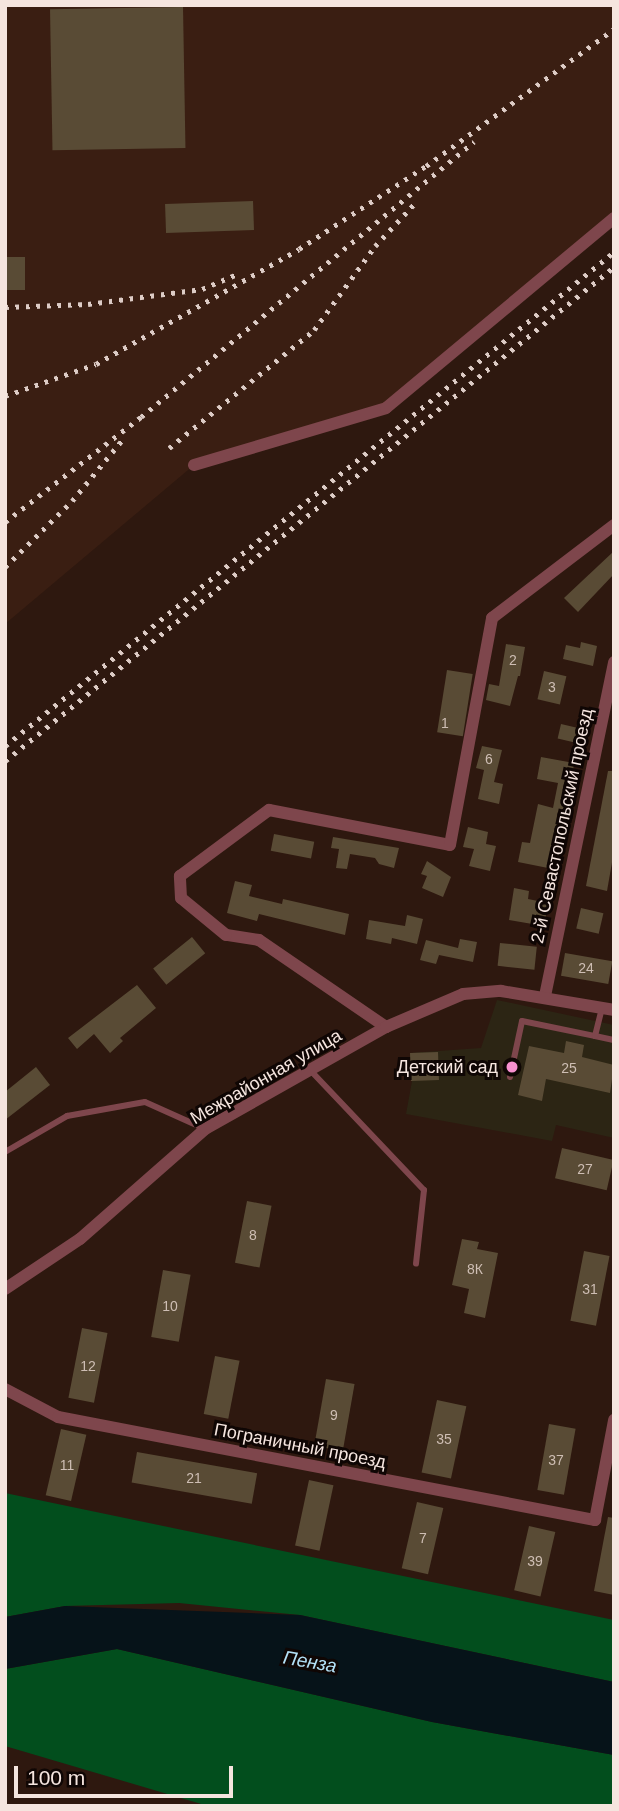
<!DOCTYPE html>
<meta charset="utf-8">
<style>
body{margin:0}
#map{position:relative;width:619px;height:1811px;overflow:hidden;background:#2e180f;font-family:Arial,sans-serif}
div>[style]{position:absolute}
.built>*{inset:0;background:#3a1e12}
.education>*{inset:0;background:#2c2514}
.green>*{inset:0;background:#024e1d}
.water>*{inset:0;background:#061319}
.building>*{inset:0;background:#594b35;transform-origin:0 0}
.lane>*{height:6px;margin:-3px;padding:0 3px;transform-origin:3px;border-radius:3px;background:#7e464c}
.street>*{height:12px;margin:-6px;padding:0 6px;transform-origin:6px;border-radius:6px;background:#7e464c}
.rail>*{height:4.5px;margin-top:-2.25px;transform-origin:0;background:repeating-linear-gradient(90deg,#ddccc6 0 3.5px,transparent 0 10.5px)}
.dots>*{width:19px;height:19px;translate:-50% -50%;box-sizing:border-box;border:4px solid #0f0604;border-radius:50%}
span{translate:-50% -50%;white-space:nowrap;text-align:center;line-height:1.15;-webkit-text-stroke:6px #0f0604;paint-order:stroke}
.number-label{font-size:14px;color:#cebeb4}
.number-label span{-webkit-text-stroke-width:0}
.street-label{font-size:18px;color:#f5e5df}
.poi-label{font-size:18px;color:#f5e5df}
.right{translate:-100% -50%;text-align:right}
.water-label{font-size:19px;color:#b3e0f6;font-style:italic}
.frame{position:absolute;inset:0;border:7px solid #f5e5df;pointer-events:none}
.scale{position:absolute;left:14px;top:1766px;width:219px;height:32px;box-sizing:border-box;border:4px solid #f5e5df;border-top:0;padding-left:9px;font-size:21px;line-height:24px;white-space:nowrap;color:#f5e5df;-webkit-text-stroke:5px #0f0604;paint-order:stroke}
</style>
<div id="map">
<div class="built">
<i style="clip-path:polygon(5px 5px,614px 5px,614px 218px,386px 408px,194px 465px,5px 624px)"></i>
</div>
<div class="education">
<i style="clip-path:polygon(497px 1000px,614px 1025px,614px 1138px,556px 1125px,552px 1141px,406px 1114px,412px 1081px,410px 1053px,481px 1048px)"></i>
</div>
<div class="green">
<i style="clip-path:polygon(5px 1493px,614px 1620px,614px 1682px,300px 1615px,179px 1603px,65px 1606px,5px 1617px)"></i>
<i style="clip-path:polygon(117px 1649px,432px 1722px,614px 1755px,614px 1806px,208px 1806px,5px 1746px,5px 1669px)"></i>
</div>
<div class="water">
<i style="clip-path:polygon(65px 1606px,300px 1615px,614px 1682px,614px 1755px,432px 1722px,117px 1649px,5px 1669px,5px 1617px)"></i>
</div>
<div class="building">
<i style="left:183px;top:7px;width:141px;height:133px;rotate:89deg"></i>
<i style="left:253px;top:201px;width:29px;height:88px;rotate:88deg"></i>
<i style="left:5px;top:257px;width:20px;height:33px"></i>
<i style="clip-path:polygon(614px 551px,614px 574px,578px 612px,564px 598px)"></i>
<i style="clip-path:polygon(581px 642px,597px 646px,593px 666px,563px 659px,566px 645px,580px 648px)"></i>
<i style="clip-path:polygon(506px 644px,525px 647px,520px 676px,518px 676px,510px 706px,486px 700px,489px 684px,499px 686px)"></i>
<i style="left:447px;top:670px;width:26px;height:63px;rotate:9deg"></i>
<i style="left:544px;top:671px;width:23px;height:29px;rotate:13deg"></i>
<i style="left:561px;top:724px;width:22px;height:15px;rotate:13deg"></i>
<i style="clip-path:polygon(482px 746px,502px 750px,494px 782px,503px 784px,499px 804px,478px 799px,484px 770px,476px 768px)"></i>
<i style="clip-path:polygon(541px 757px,574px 763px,569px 806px,553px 869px,518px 862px,522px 842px,530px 843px,538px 804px,553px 808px,558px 783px,537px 779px)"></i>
<i style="clip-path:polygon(608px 771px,614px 771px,614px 851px,607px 891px,586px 886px)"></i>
<i style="clip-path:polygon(468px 827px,488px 832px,486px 844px,496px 846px,490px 871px,469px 866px,474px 849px,463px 847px)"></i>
<i style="left:274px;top:834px;width:41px;height:17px;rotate:11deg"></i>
<i style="clip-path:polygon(333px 837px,399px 848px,394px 868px,379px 864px,375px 858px,350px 854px,347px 869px,336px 868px,339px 849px,331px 848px)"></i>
<i style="clip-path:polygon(427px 861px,451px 877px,443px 897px,422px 888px,427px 876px,421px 874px)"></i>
<i style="clip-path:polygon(235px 881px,252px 885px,249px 896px,282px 904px,283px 899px,349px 914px,345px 935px,259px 914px,257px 921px,227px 913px)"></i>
<i style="clip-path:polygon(514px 888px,529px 891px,528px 899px,548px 903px,544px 926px,509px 920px)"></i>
<i style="left:581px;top:908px;width:23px;height:21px;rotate:13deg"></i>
<i style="clip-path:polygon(407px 915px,423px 919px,417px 944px,392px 938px,391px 944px,366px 939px,369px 920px,405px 926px)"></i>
<i style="left:192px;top:937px;width:21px;height:50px;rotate:51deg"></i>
<i style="clip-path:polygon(460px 939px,477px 942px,473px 962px,439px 955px,436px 964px,420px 960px,426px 940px,458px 948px)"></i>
<i style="left:500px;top:943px;width:37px;height:23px;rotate:6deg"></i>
<i style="left:565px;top:953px;width:48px;height:23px;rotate:10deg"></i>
<i style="clip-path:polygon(137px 985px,156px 1008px,120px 1038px,123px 1041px,110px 1053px,94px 1034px,77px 1049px,68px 1038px)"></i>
<i style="clip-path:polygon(566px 1041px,584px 1045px,582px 1057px,614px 1065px,610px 1093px,546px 1079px,542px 1101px,518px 1095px,529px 1046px,564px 1053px)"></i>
<i style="left:438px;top:1052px;width:28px;height:28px;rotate:88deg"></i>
<i style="clip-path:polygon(36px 1067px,50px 1085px,5px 1120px,5px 1092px)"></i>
<i style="left:562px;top:1148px;width:53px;height:31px;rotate:13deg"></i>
<i style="left:247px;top:1201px;width:25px;height:63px;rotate:11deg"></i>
<i style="clip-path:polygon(462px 1239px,479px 1242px,477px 1249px,498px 1253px,485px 1318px,464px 1313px,469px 1289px,452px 1285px)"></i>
<i style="left:584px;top:1251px;width:26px;height:71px;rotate:11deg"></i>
<i style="left:163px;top:1270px;width:28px;height:68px;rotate:10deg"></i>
<i style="left:82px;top:1328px;width:26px;height:71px;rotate:11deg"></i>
<i style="left:215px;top:1356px;width:25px;height:59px;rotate:11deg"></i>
<i style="left:326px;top:1379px;width:29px;height:68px;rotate:10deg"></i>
<i style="left:437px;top:1400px;width:30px;height:74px;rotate:12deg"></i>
<i style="left:549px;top:1424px;width:27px;height:67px;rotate:10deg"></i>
<i style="left:61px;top:1429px;width:26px;height:68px;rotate:13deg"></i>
<i style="left:137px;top:1452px;width:122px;height:31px;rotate:10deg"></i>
<i style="left:309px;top:1480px;width:25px;height:67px;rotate:12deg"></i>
<i style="left:417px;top:1502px;width:27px;height:68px;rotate:13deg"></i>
<i style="clip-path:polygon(608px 1517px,614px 1518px,614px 1595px,594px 1591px)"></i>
<i style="left:529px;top:1526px;width:27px;height:66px;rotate:13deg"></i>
</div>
<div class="lane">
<i style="left:595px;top:1036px;width:19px;rotate:12deg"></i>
<i style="left:311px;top:1071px;width:164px;rotate:46.5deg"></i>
<i style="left:424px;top:1190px;width:74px;rotate:96.2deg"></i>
<i style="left:510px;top:1077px;width:57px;rotate:-77.9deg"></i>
<i style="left:522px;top:1021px;width:75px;rotate:11.6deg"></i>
<i style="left:595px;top:1036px;width:29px;rotate:-76deg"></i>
<i style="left:5px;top:1152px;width:72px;rotate:-30.1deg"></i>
<i style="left:67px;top:1116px;width:79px;rotate:-10.2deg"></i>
<i style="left:145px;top:1102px;width:66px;rotate:24.2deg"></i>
</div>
<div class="street">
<i style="left:194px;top:465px;width:200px;rotate:-16.5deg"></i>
<i style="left:386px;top:408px;width:297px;rotate:-39.8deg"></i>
<i style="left:545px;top:996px;width:341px;rotate:-78.3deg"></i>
<i style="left:386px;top:1027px;width:154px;rotate:-145.6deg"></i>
<i style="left:259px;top:940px;width:33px;rotate:-171deg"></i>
<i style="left:226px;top:935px;width:58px;rotate:-140.6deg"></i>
<i style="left:181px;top:898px;width:22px;rotate:-93deg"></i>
<i style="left:180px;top:876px;width:111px;rotate:-36.6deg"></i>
<i style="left:269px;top:810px;width:184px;rotate:10.9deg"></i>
<i style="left:450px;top:845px;width:231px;rotate:-79.5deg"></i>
<i style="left:492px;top:618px;width:153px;rotate:-37.3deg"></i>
<i style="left:5px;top:1289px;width:90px;rotate:-33.7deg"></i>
<i style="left:80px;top:1239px;width:167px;rotate:-41.3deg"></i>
<i style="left:205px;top:1129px;width:208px;rotate:-29.4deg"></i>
<i style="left:386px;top:1027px;width:84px;rotate:-23.2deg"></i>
<i style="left:463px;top:994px;width:38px;rotate:-5deg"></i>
<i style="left:501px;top:991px;width:115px;rotate:9.5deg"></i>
<i style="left:5px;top:1389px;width:60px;rotate:27.8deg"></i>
<i style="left:58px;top:1417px;width:547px;rotate:10.86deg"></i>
<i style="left:595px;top:1520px;width:102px;rotate:-79.2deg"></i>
</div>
<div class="rail">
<i style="left:5px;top:307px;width:83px;rotate:-2.1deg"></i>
<i style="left:88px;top:304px;width:115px;rotate:-7.5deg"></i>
<i style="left:202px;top:289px;width:38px;rotate:-23deg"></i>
<i style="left:5px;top:396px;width:96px;rotate:-19.4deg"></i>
<i style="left:96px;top:364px;width:233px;rotate:-29.5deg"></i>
<i style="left:299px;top:249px;width:152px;rotate:-33.2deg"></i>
<i style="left:426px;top:166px;width:233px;rotate:-36.1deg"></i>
<i style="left:169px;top:448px;width:187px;rotate:-39.1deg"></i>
<i style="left:314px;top:330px;width:104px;rotate:-54deg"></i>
<i style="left:375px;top:246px;width:60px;rotate:-47deg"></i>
<i style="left:5px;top:522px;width:172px;rotate:-37.7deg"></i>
<i style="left:141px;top:417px;width:432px;rotate:-39.6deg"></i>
<i style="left:5px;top:567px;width:94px;rotate:-44.6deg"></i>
<i style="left:72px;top:501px;width:80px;rotate:-50.6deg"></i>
<i style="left:5px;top:746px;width:784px;rotate:-39.05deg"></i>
<i style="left:5px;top:761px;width:784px;rotate:-39.05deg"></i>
</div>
<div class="dots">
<i style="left:512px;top:1067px;background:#f790cf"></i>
</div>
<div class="number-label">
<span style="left:513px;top:660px">2</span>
<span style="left:552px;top:687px">3</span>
<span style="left:445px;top:723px">1</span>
<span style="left:489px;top:759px">6</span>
<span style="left:586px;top:968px">24</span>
<span style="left:569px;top:1068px">25</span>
<span style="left:585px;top:1169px">27</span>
<span style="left:253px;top:1235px">8</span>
<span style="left:475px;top:1269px">8К</span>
<span style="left:590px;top:1289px">31</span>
<span style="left:170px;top:1306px">10</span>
<span style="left:88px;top:1366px">12</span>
<span style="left:334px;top:1415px">9</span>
<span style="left:444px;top:1439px">35</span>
<span style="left:556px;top:1460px">37</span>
<span style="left:67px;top:1465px">11</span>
<span style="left:194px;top:1478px">21</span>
<span style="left:423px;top:1538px">7</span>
<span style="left:535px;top:1561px">39</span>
</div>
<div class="street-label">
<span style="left:562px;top:826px;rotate:-78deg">2-й Севастопольский проезд</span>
<span style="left:266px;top:1077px;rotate:-30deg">Межрайонная улица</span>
<span style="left:300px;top:1446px;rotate:11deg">Пограничный проезд</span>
</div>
<div class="poi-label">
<span class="right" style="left:498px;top:1067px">Детский сад</span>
</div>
<div class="water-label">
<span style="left:310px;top:1662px;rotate:10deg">Пенза</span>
</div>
<div class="frame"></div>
<div class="scale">100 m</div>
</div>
